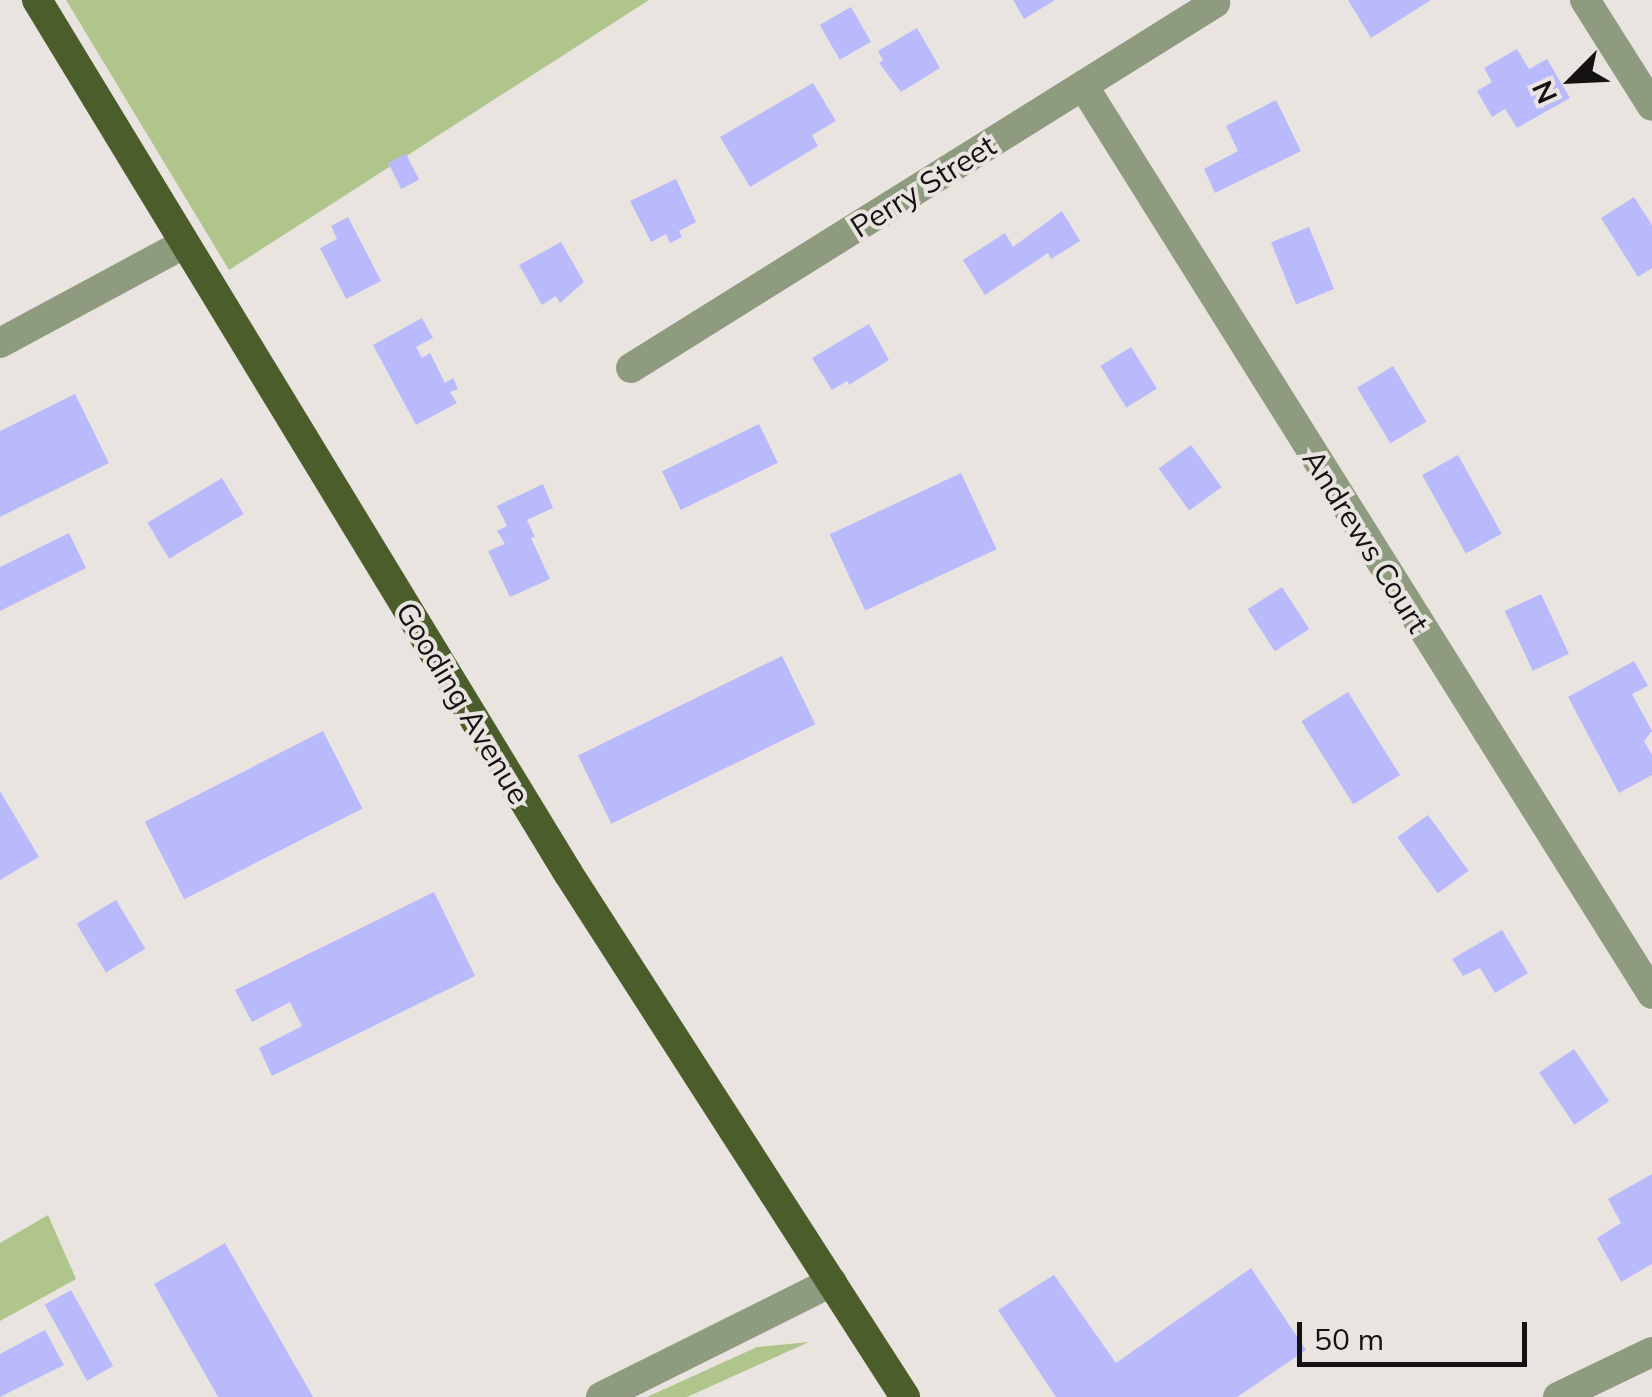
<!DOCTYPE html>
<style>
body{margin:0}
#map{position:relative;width:1652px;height:1397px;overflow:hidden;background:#eae4e1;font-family:Mulish,sans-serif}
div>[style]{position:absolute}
.green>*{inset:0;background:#b0c58c}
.building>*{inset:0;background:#b8bafc;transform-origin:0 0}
.minor>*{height:30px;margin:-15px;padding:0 15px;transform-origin:15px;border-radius:15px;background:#8f9b7f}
.major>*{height:30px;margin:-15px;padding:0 15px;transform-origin:15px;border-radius:15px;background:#4a5d2a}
span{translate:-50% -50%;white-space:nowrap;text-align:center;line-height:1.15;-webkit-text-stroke:8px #eae4e1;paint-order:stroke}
.street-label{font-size:30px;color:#141212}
.north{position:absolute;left:1522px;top:30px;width:100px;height:100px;-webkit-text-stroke:8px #eae4e1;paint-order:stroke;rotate:246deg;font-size:28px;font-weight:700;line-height:40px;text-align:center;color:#141212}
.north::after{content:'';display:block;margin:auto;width:35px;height:45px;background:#141212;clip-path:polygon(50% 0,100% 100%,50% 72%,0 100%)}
.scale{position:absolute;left:1297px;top:1322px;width:230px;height:45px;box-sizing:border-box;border:5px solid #141212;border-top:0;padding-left:12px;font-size:30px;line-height:35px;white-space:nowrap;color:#141212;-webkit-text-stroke:8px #eae4e1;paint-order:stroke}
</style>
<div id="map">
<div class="green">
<i style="clip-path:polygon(66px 0,649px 0,229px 270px)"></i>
<i style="clip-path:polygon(48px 1215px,76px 1279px,0 1321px,0 1243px)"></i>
<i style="clip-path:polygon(809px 1342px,687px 1397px,647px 1397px,757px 1347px)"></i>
</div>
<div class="building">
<i style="clip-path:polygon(1013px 0,1055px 0,1024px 19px)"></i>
<i style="clip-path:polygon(1348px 0,1431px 0,1371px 38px)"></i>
<i style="left:851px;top:7px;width:40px;height:36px;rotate:60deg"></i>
<i style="clip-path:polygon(917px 28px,940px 68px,901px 92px,879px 63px,883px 60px,878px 51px)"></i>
<i style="clip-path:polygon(1517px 49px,1529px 69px,1547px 59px,1570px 98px,1517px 128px,1505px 109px,1492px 117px,1477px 91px,1492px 82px,1484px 68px)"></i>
<i style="clip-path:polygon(813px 83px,836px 121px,812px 135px,818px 146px,750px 187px,720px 137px)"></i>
<i style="clip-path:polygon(1276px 100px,1301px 151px,1215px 193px,1204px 169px,1238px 151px,1226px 126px)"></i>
<i style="left:406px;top:154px;width:29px;height:20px;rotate:63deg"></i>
<i style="clip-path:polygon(676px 179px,696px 222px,679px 231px,682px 237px,670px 243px,666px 234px,651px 242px,630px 201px)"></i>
<i style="clip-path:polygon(1634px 197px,1652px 225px,1652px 268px,1638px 277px,1601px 218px)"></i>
<i style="clip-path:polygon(1062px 211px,1080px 241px,1051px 259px,1048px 253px,985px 295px,963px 260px,1005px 233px,1013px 247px)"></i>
<i style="clip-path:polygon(348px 217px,381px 281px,346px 299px,320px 248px,337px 239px,331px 226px)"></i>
<i style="left:1309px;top:227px;width:67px;height:41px;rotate:68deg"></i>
<i style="clip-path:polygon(561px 242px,584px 282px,560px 303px,556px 296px,542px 305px,519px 265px)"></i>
<i style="clip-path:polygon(422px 318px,433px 338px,416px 347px,422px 358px,430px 353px,445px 383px,453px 378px,458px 389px,450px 392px,457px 403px,416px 425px,373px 345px)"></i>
<i style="clip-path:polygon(869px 324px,889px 360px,849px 385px,847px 381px,832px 390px,812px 358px)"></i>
<i style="left:1131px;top:347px;width:49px;height:36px;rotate:58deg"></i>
<i style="left:1393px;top:366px;width:65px;height:42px;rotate:59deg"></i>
<i style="clip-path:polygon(75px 394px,109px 463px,0 517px,0 431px)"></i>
<i style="left:759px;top:424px;width:43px;height:108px;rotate:64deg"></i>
<i style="left:1191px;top:445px;width:52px;height:40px;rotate:54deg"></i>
<i style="left:1458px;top:455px;width:90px;height:41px;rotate:61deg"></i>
<i style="left:961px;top:473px;width:84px;height:145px;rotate:65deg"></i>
<i style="left:222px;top:478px;width:42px;height:87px;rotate:59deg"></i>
<i style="clip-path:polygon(543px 484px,553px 508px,527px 520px,535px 537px,531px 538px,550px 579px,510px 597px,488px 551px,505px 544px,497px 531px,507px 526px,497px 506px)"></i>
<i style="clip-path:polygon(69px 533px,86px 568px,0 611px,0 567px)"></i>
<i style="left:1282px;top:587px;width:50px;height:41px;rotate:57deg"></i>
<i style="left:1541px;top:594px;width:66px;height:40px;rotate:65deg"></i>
<i style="left:782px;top:656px;width:76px;height:227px;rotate:64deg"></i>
<i style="clip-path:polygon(1634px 661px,1648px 686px,1632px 694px,1652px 731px,1644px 741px,1652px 755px,1652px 775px,1619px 793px,1568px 697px)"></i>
<i style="left:1348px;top:692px;width:98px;height:55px;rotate:58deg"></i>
<i style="left:323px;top:731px;width:87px;height:200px;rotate:63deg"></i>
<i style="clip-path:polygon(0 791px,39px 857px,0 880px)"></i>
<i style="left:1428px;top:815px;width:69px;height:38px;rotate:54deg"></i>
<i style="clip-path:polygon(434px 892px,475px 976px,272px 1076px,259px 1048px,302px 1026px,290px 1002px,252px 1022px,235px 990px)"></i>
<i style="left:116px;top:900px;width:57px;height:46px;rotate:59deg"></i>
<i style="clip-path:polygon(1502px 930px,1528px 973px,1495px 993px,1480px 968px,1463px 976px,1452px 959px)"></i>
<i style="left:1574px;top:1049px;width:63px;height:42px;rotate:56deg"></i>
<i style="clip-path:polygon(1652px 1174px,1652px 1264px,1621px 1282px,1597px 1238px,1621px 1223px,1608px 1199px)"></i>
<i style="clip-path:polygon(225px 1243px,313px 1397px,218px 1397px,154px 1284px)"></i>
<i style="clip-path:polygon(1251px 1268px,1306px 1350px,1237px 1397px,1056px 1397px,998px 1310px,1054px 1275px,1116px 1363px)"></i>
<i style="left:71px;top:1290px;width:87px;height:30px;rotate:61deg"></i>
<i style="clip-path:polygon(45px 1330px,64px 1365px,0 1397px,0 1354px)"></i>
</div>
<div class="minor">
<i style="left:1585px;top:0;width:125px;rotate:57.7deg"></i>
<i style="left:1084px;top:87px;width:1070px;rotate:57.94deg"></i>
<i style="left:0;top:343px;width:209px;rotate:-28.3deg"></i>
<i style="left:631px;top:368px;width:689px;rotate:-32.01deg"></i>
<i style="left:601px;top:1397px;width:258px;rotate:-26.5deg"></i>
<i style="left:1558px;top:1397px;width:104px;rotate:-25.6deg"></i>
</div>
<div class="major">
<i style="left:37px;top:0;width:1022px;rotate:58.69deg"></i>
<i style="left:568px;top:873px;width:623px;rotate:57.25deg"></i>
</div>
<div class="street-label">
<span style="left:923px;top:186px;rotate:-32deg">Perry Street</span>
<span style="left:1366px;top:541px;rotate:58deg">Andrews Court</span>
<span style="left:463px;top:703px;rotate:59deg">Gooding Avenue</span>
</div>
<div class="north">N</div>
<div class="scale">50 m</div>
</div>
